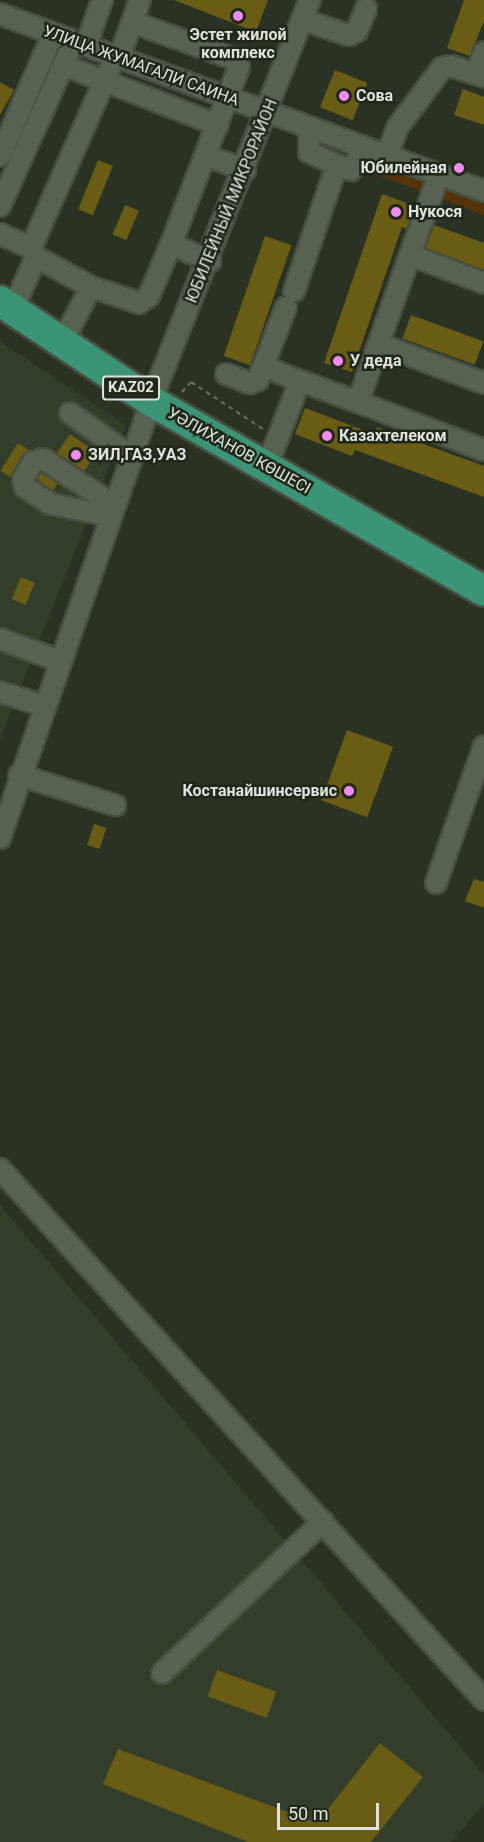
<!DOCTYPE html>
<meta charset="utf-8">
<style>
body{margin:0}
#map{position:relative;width:484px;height:1842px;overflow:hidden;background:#293223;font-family:Roboto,sans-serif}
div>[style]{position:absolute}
.built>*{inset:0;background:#323d2a}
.green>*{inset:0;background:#53330a;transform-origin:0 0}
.building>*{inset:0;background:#695d14;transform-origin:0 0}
.path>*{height:2px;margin-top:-1px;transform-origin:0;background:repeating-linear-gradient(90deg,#6b7367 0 4.5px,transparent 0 9px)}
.roads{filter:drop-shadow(2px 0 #474f42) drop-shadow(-2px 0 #474f42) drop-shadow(0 2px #474f42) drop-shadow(0 -2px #474f42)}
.minor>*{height:20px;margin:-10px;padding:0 10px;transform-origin:10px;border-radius:10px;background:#586252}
.highway>*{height:30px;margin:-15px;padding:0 15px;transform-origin:15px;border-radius:15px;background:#3b9473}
.dots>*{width:16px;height:16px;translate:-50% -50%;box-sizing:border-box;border:3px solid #1f281a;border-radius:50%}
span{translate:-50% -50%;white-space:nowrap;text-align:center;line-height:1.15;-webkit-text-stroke:5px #1f281a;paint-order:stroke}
.shield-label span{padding:2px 4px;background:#1f281a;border:2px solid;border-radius:4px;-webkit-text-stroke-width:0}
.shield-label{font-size:15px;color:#dee4db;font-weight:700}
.poi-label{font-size:16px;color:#dee4db;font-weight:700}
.left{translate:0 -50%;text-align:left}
.right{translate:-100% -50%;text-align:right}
.street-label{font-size:16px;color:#dee4db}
.scale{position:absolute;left:277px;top:1803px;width:102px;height:27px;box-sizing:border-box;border:3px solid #dee4db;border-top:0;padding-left:8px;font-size:18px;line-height:21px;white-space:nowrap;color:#dee4db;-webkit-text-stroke:4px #1f281a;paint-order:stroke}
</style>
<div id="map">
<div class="built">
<i style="clip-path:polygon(0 342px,126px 425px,0 740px)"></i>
<i style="clip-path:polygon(0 1205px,484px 1775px,484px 1804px,451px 1842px,0 1842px)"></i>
</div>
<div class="green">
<i style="left:368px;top:157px;width:61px;height:13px;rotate:21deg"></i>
<i style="clip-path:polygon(445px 186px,484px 199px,484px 215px,436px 197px)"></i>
</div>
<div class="building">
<i style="clip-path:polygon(174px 0,268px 0,256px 32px)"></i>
<i style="clip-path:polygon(464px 0,484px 0,484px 21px,470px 56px,447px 48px)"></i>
<i style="left:335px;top:70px;width:35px;height:40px;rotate:22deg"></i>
<i style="clip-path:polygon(0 82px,14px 90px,0 115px)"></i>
<i style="clip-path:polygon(463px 89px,484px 97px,484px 125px,454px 115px)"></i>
<i style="left:98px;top:160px;width:16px;height:53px;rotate:22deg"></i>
<i style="clip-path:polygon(382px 194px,415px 206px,407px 229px,402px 227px,352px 372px,324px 363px)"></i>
<i style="left:125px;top:205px;width:15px;height:32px;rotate:23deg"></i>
<i style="clip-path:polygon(434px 225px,484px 243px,484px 270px,425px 248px)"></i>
<i style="left:265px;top:236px;width:28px;height:127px;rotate:19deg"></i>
<i style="left:411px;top:315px;width:77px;height:25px;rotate:20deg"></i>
<i style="clip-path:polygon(305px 408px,374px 434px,377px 427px,484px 466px,484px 497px,355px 450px,352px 456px,295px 434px)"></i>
<i style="left:70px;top:434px;width:33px;height:24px;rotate:35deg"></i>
<i style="left:18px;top:443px;width:13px;height:33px;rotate:32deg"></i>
<i style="left:41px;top:472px;width:20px;height:9px;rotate:33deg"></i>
<i style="left:21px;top:577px;width:15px;height:24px;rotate:23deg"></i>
<i style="left:347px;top:730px;width:49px;height:75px;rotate:20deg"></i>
<i style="left:94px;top:824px;width:13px;height:22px;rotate:18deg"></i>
<i style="clip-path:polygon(474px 879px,484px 882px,484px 908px,465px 901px)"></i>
<i style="left:217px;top:1670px;width:63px;height:28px;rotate:20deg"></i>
<i style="clip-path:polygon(380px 1743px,423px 1777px,371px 1842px,248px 1842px,103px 1784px,118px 1749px,317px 1823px)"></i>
</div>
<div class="path">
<i style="left:182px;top:392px;width:13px;rotate:-48deg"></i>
<i style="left:191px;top:382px;width:86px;rotate:33.1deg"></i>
</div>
<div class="roads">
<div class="minor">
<i style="left:0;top:14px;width:515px;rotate:20.09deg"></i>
<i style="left:303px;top:20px;width:48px;rotate:18.1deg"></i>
<i style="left:349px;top:35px;width:9px;rotate:-27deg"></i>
<i style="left:357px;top:31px;width:24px;rotate:-68deg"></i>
<i style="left:132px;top:22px;width:109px;rotate:19.9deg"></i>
<i style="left:234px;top:59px;width:9px;rotate:58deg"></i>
<i style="left:239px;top:67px;width:190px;rotate:111deg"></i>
<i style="left:86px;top:46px;width:49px;rotate:-70.8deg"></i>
<i style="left:119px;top:58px;width:62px;rotate:-70.1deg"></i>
<i style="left:63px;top:65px;width:166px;rotate:21.2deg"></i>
<i style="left:476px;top:74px;width:23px;rotate:-70deg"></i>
<i style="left:309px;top:128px;width:24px;rotate:90deg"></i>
<i style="left:309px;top:152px;width:31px;rotate:25deg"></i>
<i style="left:205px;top:155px;width:43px;rotate:20.6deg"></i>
<i style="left:0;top:156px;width:133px;rotate:-66.5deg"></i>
<i style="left:387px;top:156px;width:30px;rotate:-70deg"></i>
<i style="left:397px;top:128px;width:75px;rotate:-53.1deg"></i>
<i style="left:442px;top:68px;width:9px;rotate:-13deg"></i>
<i style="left:451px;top:66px;width:35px;rotate:18deg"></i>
<i style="left:439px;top:175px;width:85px;rotate:109.9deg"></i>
<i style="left:410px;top:255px;width:79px;rotate:20.7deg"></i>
<i style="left:0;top:206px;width:181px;rotate:-65.8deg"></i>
<i style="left:0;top:234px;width:34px;rotate:24deg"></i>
<i style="left:91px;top:287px;width:63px;rotate:-151.4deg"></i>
<i style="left:36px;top:257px;width:10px;rotate:-119deg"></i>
<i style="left:31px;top:248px;width:209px;rotate:-66.3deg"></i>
<i style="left:294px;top:291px;width:133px;rotate:-71.2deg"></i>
<i style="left:337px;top:165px;width:15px;rotate:20deg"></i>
<i style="left:351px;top:170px;width:26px;rotate:-59deg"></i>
<i style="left:13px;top:309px;width:57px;rotate:-66.1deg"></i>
<i style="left:63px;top:341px;width:61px;rotate:-62.6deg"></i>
<i style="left:91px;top:287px;width:51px;rotate:18.4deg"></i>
<i style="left:139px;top:303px;width:12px;rotate:-35deg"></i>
<i style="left:149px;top:296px;width:56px;rotate:-67.1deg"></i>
<i style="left:171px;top:244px;width:43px;rotate:23.6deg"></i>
<i style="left:379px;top:344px;width:112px;rotate:20.4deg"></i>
<i style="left:265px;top:367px;width:38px;rotate:22deg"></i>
<i style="left:226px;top:374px;width:26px;rotate:21deg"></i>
<i style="left:250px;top:383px;width:9px;rotate:-21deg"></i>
<i style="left:258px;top:380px;width:78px;rotate:-69deg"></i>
<i style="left:358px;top:402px;width:135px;rotate:20.9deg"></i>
<i style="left:70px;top:413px;width:77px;rotate:35.5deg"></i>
<i style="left:267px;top:466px;width:91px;rotate:-68.8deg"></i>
<i style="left:300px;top:381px;width:62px;rotate:19.9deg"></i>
<i style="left:358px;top:402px;width:156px;rotate:-70.5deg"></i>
<i style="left:111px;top:516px;width:61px;rotate:-168.7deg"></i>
<i style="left:51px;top:504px;width:31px;rotate:-147deg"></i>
<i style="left:25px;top:487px;width:8px;rotate:-104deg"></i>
<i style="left:23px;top:479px;width:20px;rotate:-60deg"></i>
<i style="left:33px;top:462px;width:10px;rotate:-17deg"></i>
<i style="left:43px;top:459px;width:86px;rotate:33.1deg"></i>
<i style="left:0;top:639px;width:64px;rotate:20.1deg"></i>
<i style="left:0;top:692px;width:47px;rotate:17.3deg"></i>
<i style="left:19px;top:775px;width:101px;rotate:17.4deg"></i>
<i style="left:0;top:838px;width:462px;rotate:-70.9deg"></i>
<i style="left:151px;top:401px;width:431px;rotate:-68.4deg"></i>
<i style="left:436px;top:883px;width:145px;rotate:-70.7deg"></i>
<i style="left:0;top:1169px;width:718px;rotate:47.65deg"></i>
<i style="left:162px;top:1673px;width:221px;rotate:-43.2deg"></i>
</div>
<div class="highway">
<i style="left:0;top:301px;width:181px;rotate:33.5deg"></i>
<i style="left:151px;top:401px;width:383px;rotate:29.7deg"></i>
</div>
</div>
<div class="dots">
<i style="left:238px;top:16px;background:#f489f0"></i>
<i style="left:344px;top:96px;background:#f489f0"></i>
<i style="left:459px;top:168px;background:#f489f0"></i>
<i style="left:396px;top:212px;background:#f489f0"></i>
<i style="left:338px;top:361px;background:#f489f0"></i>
<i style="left:327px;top:436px;background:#f489f0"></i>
<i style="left:76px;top:455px;background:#f489f0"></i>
<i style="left:349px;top:791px;background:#f489f0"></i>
</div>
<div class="shield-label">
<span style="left:131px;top:388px">KАZ02</span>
</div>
<div class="poi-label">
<span style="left:238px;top:44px">Эстет жилой<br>комплекс</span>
<span class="left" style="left:356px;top:96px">Сова</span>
<span class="right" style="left:447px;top:168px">Юбилейная</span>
<span class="left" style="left:408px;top:212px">Нукося</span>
<span class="left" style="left:350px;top:361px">У деда</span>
<span class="left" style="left:339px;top:436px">Казахтелеком</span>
<span class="left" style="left:88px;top:455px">ЗИЛ,ГАЗ,УАЗ</span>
<span class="right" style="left:337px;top:791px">Костанайшинсервис</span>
</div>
<div class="street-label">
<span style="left:141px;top:66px;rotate:20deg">УЛИЦА ЖУМАГАЛИ САИНА</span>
<span style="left:232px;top:201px;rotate:-68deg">ЮБИЛЕЙНЫЙ МИКРОРАЙОН</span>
<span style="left:239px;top:451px;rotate:29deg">УӘЛИХАНОВ КӨШЕСІ</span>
</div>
<div class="scale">50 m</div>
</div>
